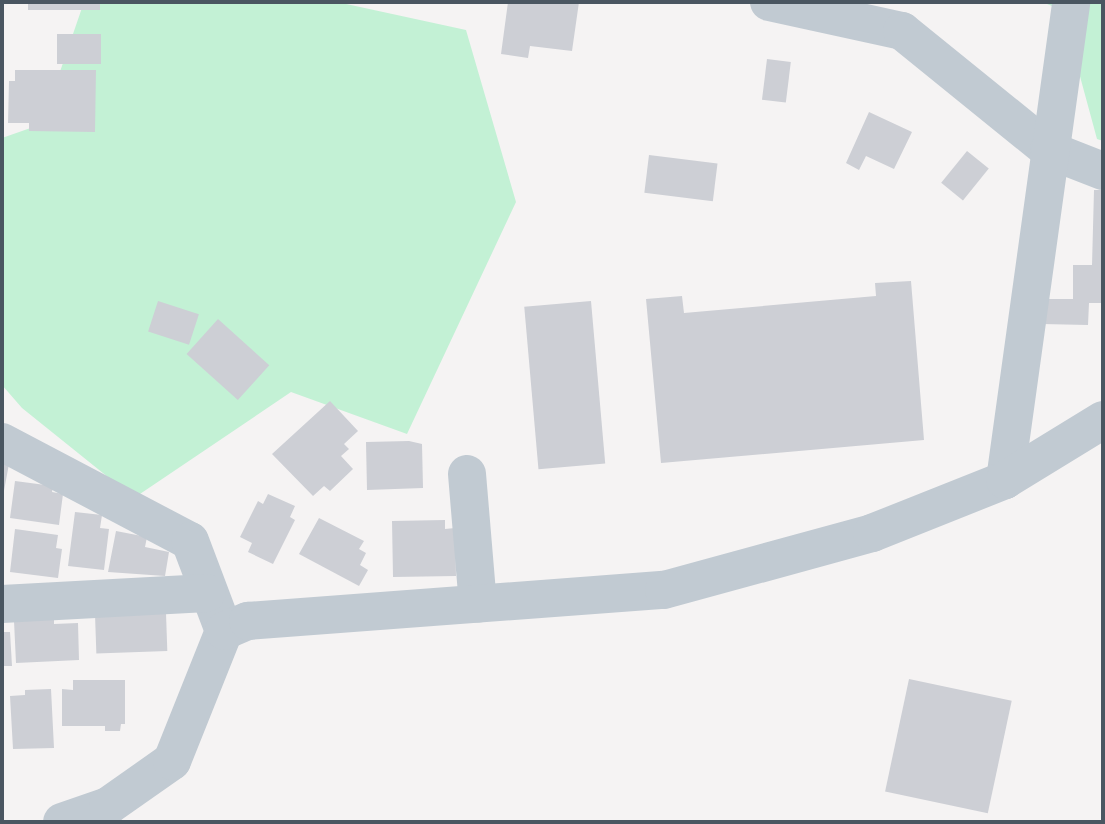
<!DOCTYPE html>
<style>
body{margin:0}
#map{position:relative;width:1105px;height:824px;overflow:hidden;background:#f5f3f3;font-family:Commissioner,sans-serif}
div>[style]{position:absolute}
.green>*{inset:0;background:#c3f1d5}
.building>*{inset:0;background:#cdcfd5;transform-origin:0 0}
.minor>*{height:38px;margin:-19px;padding:0 19px;transform-origin:19px;border-radius:19px;background:#c1cad2}
span{translate:-50% -50%;white-space:nowrap;text-align:center;line-height:1.15;-webkit-text-stroke:5px #fff;paint-order:stroke}
.frame{position:absolute;inset:0;border:4px solid #4a5661;pointer-events:none}
</style>
<div id="map">
<div class="green">
<i style="clip-path:polygon(84px 2px,337px 2px,466px 30px,516px 202px,407px 434px,291px 392px,134px 498px,22px 408px,2px 385px,2px 138px,42px 124px)"></i>
<i style="clip-path:polygon(1042px 2px,1103px 2px,1103px 141px,1097px 139px,1062px 10px)"></i>
</div>
<div class="building">
<i style="left:28px;top:2px;width:72px;height:8px"></i>
<i style="clip-path:polygon(508px 2px,579px 2px,572px 51px,530px 46px,528px 58px,501px 54px)"></i>
<i style="left:57px;top:34px;width:44px;height:30px"></i>
<i style="left:767px;top:59px;width:24px;height:41px;rotate:7deg"></i>
<i style="clip-path:polygon(15px 70px,96px 70px,95px 132px,29px 131px,29px 123px,8px 123px,9px 81px,15px 81px)"></i>
<i style="clip-path:polygon(869px 112px,912px 132px,894px 169px,866px 156px,859px 170px,846px 163px)"></i>
<i style="left:967px;top:151px;width:28px;height:41px;rotate:39deg"></i>
<i style="left:649px;top:155px;width:69px;height:38px;rotate:7deg"></i>
<i style="clip-path:polygon(1094px 190px,1103px 190px,1103px 303px,1089px 303px,1088px 325px,1042px 324px,1043px 299px,1073px 299px,1073px 265px,1092px 265px)"></i>
<i style="clip-path:polygon(911px 281px,924px 440px,661px 463px,646px 299px,682px 296px,684px 313px,876px 296px,875px 283px)"></i>
<i style="left:158px;top:301px;width:43px;height:32px;rotate:18deg"></i>
<i style="left:591px;top:301px;width:163px;height:67px;rotate:85deg"></i>
<i style="left:218px;top:319px;width:69px;height:47px;rotate:42deg"></i>
<i style="clip-path:polygon(330px 401px,358px 431px,344px 444px,349px 449px,341px 456px,353px 469px,330px 491px,324px 486px,313px 496px,272px 454px)"></i>
<i style="clip-path:polygon(409px 441px,422px 444px,423px 488px,367px 490px,366px 442px)"></i>
<i style="clip-path:polygon(2px 463px,9px 464px,3px 496px,2px 496px)"></i>
<i style="clip-path:polygon(15px 481px,53px 486px,52px 492px,63px 494px,59px 525px,10px 518px)"></i>
<i style="clip-path:polygon(268px 494px,295px 506px,290px 517px,295px 520px,273px 564px,248px 552px,252px 543px,240px 537px,258px 501px,263px 504px)"></i>
<i style="clip-path:polygon(75px 512px,102px 515px,100px 528px,109px 529px,104px 570px,68px 566px)"></i>
<i style="clip-path:polygon(319px 518px,364px 541px,359px 549px,366px 553px,360px 565px,368px 570px,359px 586px,299px 554px)"></i>
<i style="clip-path:polygon(445px 520px,445px 529px,455px 528px,456px 576px,393px 577px,392px 521px)"></i>
<i style="clip-path:polygon(15px 529px,58px 535px,56px 548px,62px 549px,58px 578px,10px 572px)"></i>
<i style="clip-path:polygon(116px 531px,147px 537px,145px 547px,169px 552px,165px 576px,108px 572px)"></i>
<i style="left:166px;top:613px;width:38px;height:71px;rotate:88deg"></i>
<i style="clip-path:polygon(54px 619px,54px 624px,78px 623px,79px 660px,16px 663px,14px 621px)"></i>
<i style="clip-path:polygon(2px 632px,10px 632px,12px 666px,2px 666px)"></i>
<i style="left:909px;top:679px;width:105px;height:115px;rotate:12deg"></i>
<i style="clip-path:polygon(73px 680px,125px 680px,125px 724px,121px 724px,120px 731px,105px 731px,105px 726px,62px 726px,62px 689px,73px 690px)"></i>
<i style="clip-path:polygon(51px 689px,54px 748px,13px 749px,10px 696px,25px 695px,25px 690px)"></i>
</div>
<div class="minor">
<i style="left:769px;top:2px;width:136px;rotate:12.3deg"></i>
<i style="left:902px;top:31px;width:189px;rotate:39deg"></i>
<i style="left:1049px;top:150px;width:58px;rotate:21.3deg"></i>
<i style="left:2px;top:442px;width:212px;rotate:27.8deg"></i>
<i style="left:190px;top:541px;width:96px;rotate:69.3deg"></i>
<i style="left:467px;top:474px;width:130px;rotate:85.2deg"></i>
<i style="left:1005px;top:480px;width:483px;rotate:-82.1deg"></i>
<i style="left:2px;top:604px;width:205px;rotate:-3.1deg"></i>
<i style="left:62px;top:822px;width:49px;rotate:-19.2deg"></i>
<i style="left:108px;top:806px;width:78px;rotate:-35.1deg"></i>
<i style="left:172px;top:761px;width:140px;rotate:-68.2deg"></i>
<i style="left:224px;top:631px;width:26px;rotate:-23deg"></i>
<i style="left:248px;top:621px;width:417px;rotate:-4.3deg"></i>
<i style="left:664px;top:590px;width:216px;rotate:-15.3deg"></i>
<i style="left:872px;top:533px;width:143px;rotate:-21.7deg"></i>
<i style="left:1005px;top:480px;width:115px;rotate:-31.5deg"></i>
</div>
<div class="frame"></div>
</div>
